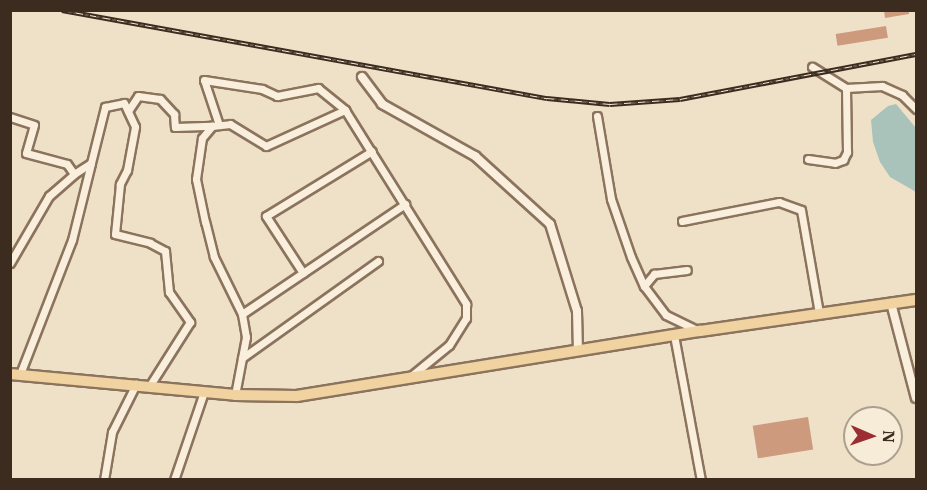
<!DOCTYPE html>
<style>
body{margin:0}
#map{position:relative;width:927px;height:490px;overflow:hidden;background:#efe1c8;font-family:"IBM Plex Serif",serif}
div>[style]{position:absolute}
.water>*{inset:0;background:#a9c3ba}
.building>*{inset:0;background:#cd9a7e;transform-origin:0 0}
.roads{filter:drop-shadow(2px 0 #8b735d) drop-shadow(-2px 0 #8b735d) drop-shadow(0 2px #8b735d) drop-shadow(0 -2px #8b735d)}
.minor>*{height:7px;margin:-3.5px;padding:0 3.5px;transform-origin:3.5px;border-radius:3.5px;background:#f9efdc}
.tertiary>*{height:8px;margin:-4px;padding:0 4px;transform-origin:4px;border-radius:4px;background:#f9efdc}
.primary>*{height:10px;margin:-5px;padding:0 5px;transform-origin:5px;border-radius:5px;background:#f1d3a1}
.rail>*{height:4.5px;margin-top:-2.25px;transform-origin:0;background:repeating-linear-gradient(90deg,#f6ecd8 0 7px,#3c2c20 0 14px);box-sizing:border-box;border-block:2px solid #3c2c20}
span{translate:-50% -50%;white-space:nowrap;text-align:center;line-height:1.15;-webkit-text-stroke:6px #f6ecd8;paint-order:stroke}
.frame{position:absolute;inset:0;border:12px solid #3c2c20;pointer-events:none}
.north{position:absolute;left:843px;top:406px;width:60px;height:60px;box-sizing:border-box;background:#f6ecd8;border:2px solid #ac9f8e;border-radius:50%;rotate:92deg;font-size:16px;font-weight:700;line-height:24px;text-align:center;color:#3c2c20}
.north::after{content:'';display:block;margin:auto;width:21px;height:27px;background:#9b2d34;clip-path:polygon(50% 0,100% 100%,50% 72%,0 100%)}
</style>
<div id="map">
<div class="water">
<i style="clip-path:polygon(896px 104px,916px 128px,916px 192px,890px 177px,880px 162px,873px 142px,871px 120px,888px 106px)"></i>
</div>
<div class="building">
<i style="clip-path:polygon(884px 10px,909px 10px,909px 14px,885px 18px)"></i>
<i style="left:886px;top:26px;width:12px;height:51px;rotate:81deg"></i>
<i style="left:808px;top:417px;width:33px;height:56px;rotate:81deg"></i>
</div>
<div class="roads">
<div class="minor">
<i style="left:846px;top:88px;width:36px;rotate:-3deg"></i>
<i style="left:882px;top:86px;width:22px;rotate:24deg"></i>
<i style="left:902px;top:95px;width:20px;rotate:45deg"></i>
<i style="left:128px;top:111px;width:18px;rotate:-56deg"></i>
<i style="left:138px;top:96px;width:22px;rotate:8deg"></i>
<i style="left:160px;top:99px;width:21px;rotate:47deg"></i>
<i style="left:174px;top:114px;width:13px;rotate:86deg"></i>
<i style="left:175px;top:127px;width:37px;rotate:-2deg"></i>
<i style="left:597px;top:116px;width:84px;rotate:80.4deg"></i>
<i style="left:611px;top:199px;width:61px;rotate:71deg"></i>
<i style="left:631px;top:257px;width:32px;rotate:66deg"></i>
<i style="left:644px;top:286px;width:36px;rotate:53deg"></i>
<i style="left:666px;top:315px;width:37px;rotate:26deg"></i>
<i style="left:10px;top:117px;width:25px;rotate:18deg"></i>
<i style="left:34px;top:125px;width:29px;rotate:106deg"></i>
<i style="left:26px;top:153px;width:42px;rotate:15deg"></i>
<i style="left:67px;top:164px;width:12px;rotate:55deg"></i>
<i style="left:219px;top:125px;width:47px;rotate:-108.4deg"></i>
<i style="left:204px;top:80px;width:59px;rotate:8.8deg"></i>
<i style="left:262px;top:89px;width:17px;rotate:25deg"></i>
<i style="left:277px;top:96px;width:42px;rotate:-11deg"></i>
<i style="left:318px;top:88px;width:35px;rotate:39deg"></i>
<i style="left:345px;top:110px;width:229px;rotate:58deg"></i>
<i style="left:466px;top:304px;width:14px;rotate:90deg"></i>
<i style="left:466px;top:318px;width:32px;rotate:122deg"></i>
<i style="left:449px;top:345px;width:49px;rotate:140.8deg"></i>
<i style="left:808px;top:159px;width:27px;rotate:8deg"></i>
<i style="left:835px;top:163px;width:9px;rotate:-21deg"></i>
<i style="left:843px;top:160px;width:9px;rotate:-63deg"></i>
<i style="left:847px;top:152px;width:64px;rotate:-90.9deg"></i>
<i style="left:846px;top:88px;width:40px;rotate:-148deg"></i>
<i style="left:682px;top:221px;width:99px;rotate:-11.1deg"></i>
<i style="left:779px;top:202px;width:23px;rotate:20deg"></i>
<i style="left:801px;top:210px;width:105px;rotate:80.1deg"></i>
<i style="left:10px;top:263px;width:78px;rotate:-59.8deg"></i>
<i style="left:49px;top:196px;width:33px;rotate:-41deg"></i>
<i style="left:74px;top:174px;width:20px;rotate:-33deg"></i>
<i style="left:91px;top:163px;width:58px;rotate:-76deg"></i>
<i style="left:105px;top:107px;width:19px;rotate:-12deg"></i>
<i style="left:124px;top:103px;width:26px;rotate:65deg"></i>
<i style="left:135px;top:127px;width:44px;rotate:100.5deg"></i>
<i style="left:127px;top:170px;width:16px;rotate:117deg"></i>
<i style="left:120px;top:184px;width:50px;rotate:95.7deg"></i>
<i style="left:115px;top:234px;width:36px;rotate:14deg"></i>
<i style="left:150px;top:243px;width:17px;rotate:28deg"></i>
<i style="left:165px;top:251px;width:41px;rotate:84.4deg"></i>
<i style="left:169px;top:292px;width:37px;rotate:55deg"></i>
<i style="left:190px;top:322px;width:75px;rotate:122.4deg"></i>
<i style="left:303px;top:273px;width:68px;rotate:-123deg"></i>
<i style="left:266px;top:216px;width:124px;rotate:-31.5deg"></i>
<i style="left:644px;top:286px;width:16px;rotate:-50deg"></i>
<i style="left:654px;top:274px;width:33px;rotate:-7deg"></i>
<i style="left:242px;top:314px;width:197px;rotate:-34deg"></i>
<i style="left:674px;top:335px;width:147px;rotate:79.5deg"></i>
<i style="left:242px;top:358px;width:167px;rotate:-35.5deg"></i>
<i style="left:20px;top:374px;width:144px;rotate:-68.8deg"></i>
<i style="left:72px;top:240px;width:79px;rotate:-76.1deg"></i>
<i style="left:235px;top:395px;width:59px;rotate:-79.3deg"></i>
<i style="left:246px;top:337px;width:23px;rotate:-100deg"></i>
<i style="left:242px;top:314px;width:64px;rotate:-116.2deg"></i>
<i style="left:214px;top:257px;width:36px;rotate:-104deg"></i>
<i style="left:205px;top:222px;width:44px;rotate:-101.8deg"></i>
<i style="left:196px;top:179px;width:41px;rotate:-81.7deg"></i>
<i style="left:202px;top:138px;width:16px;rotate:-50deg"></i>
<i style="left:212px;top:126px;width:18px;rotate:-6deg"></i>
<i style="left:230px;top:124px;width:42px;rotate:31.4deg"></i>
<i style="left:266px;top:146px;width:87px;rotate:-24.5deg"></i>
<i style="left:104px;top:480px;width:49px;rotate:-80.5deg"></i>
<i style="left:112px;top:432px;width:54px;rotate:-63.4deg"></i>
<i style="left:174px;top:480px;width:93px;rotate:-71.2deg"></i>
</div>
<div class="tertiary">
<i style="left:362px;top:77px;width:34px;rotate:53deg"></i>
<i style="left:382px;top:104px;width:107px;rotate:29.2deg"></i>
<i style="left:475px;top:156px;width:101px;rotate:42.2deg"></i>
<i style="left:550px;top:224px;width:91px;rotate:72.8deg"></i>
<i style="left:577px;top:311px;width:40px;rotate:88.6deg"></i>
<i style="left:891px;top:303px;width:98px;rotate:75.3deg"></i>
</div>
<div class="primary">
<i style="left:10px;top:374px;width:226px;rotate:5.3deg"></i>
<i style="left:235px;top:395px;width:62px;rotate:0.9deg"></i>
<i style="left:297px;top:396px;width:408px;rotate:-9.2deg"></i>
<i style="left:700px;top:331px;width:218px;rotate:-8.2deg"></i>
</div>
</div>
<div class="rail">
<i style="left:62px;top:10px;width:493px;rotate:10.3deg"></i>
<i style="left:547px;top:98px;width:63px;rotate:5.4deg"></i>
<i style="left:610px;top:104px;width:70px;rotate:-4.1deg"></i>
<i style="left:680px;top:99px;width:240px;rotate:-10.8deg"></i>
</div>
<div class="frame"></div>
<div class="north">N</div>
</div>
